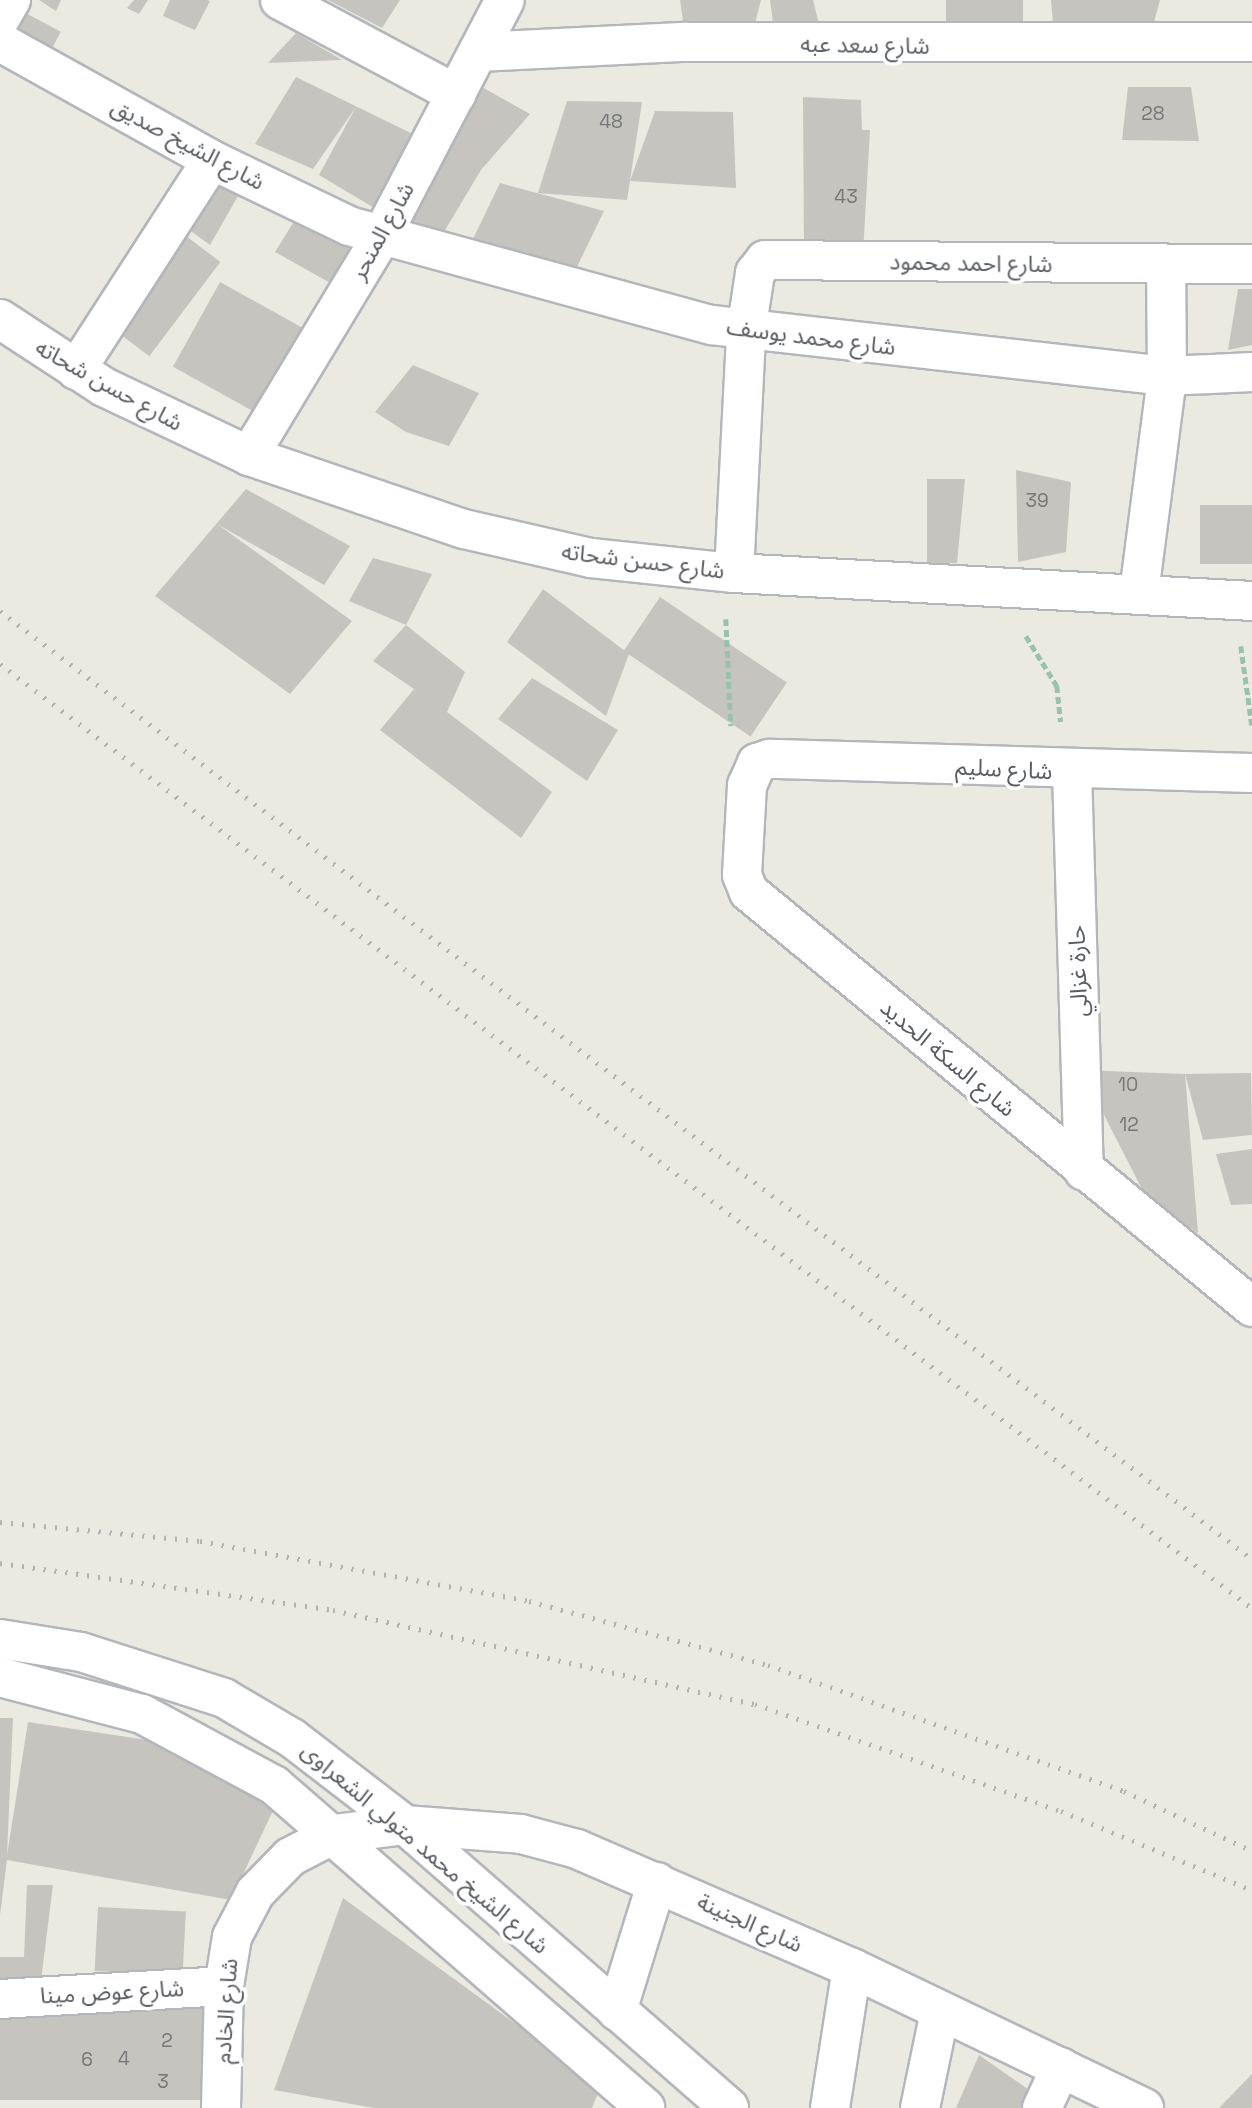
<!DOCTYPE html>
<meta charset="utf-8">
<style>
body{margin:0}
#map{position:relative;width:1252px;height:2108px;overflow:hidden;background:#ebeae1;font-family:"Space Grotesk","Noto Sans Arabic",sans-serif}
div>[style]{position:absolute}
.building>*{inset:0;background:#c6c4be;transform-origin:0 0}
.path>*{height:4.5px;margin-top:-2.25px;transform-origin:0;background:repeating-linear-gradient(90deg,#98c2a9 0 7px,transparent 0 10.5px)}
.roads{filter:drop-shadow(2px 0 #b3b6bb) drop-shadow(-2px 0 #b3b6bb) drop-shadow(0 2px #b3b6bb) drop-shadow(0 -2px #b3b6bb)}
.minor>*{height:38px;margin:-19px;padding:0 19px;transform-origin:19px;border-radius:19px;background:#fff}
.tertiary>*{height:38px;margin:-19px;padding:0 19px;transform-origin:19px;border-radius:19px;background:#fff}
.secondary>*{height:38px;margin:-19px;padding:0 19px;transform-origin:19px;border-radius:19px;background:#fff}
.rail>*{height:5px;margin-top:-2.5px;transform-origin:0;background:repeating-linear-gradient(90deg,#b1b2b2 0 2px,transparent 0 11px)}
span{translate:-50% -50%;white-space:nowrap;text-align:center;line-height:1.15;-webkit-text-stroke:7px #fff;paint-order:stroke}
.number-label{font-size:19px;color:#747678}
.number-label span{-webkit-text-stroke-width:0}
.street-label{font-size:23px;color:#595c61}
</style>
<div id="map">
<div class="building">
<i style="clip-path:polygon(39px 0,61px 0,56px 11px)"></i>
<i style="clip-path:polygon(134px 0,148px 0,139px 14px,127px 8px)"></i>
<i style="clip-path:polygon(170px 0,207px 0,210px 1px,195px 30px,163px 16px)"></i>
<i style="clip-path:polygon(328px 0,400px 0,382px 28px)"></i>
<i style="clip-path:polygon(680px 0,761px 0,753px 31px,686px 42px)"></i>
<i style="clip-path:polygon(770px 0,813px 0,822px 36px,774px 31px)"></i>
<i style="left:946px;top:0;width:77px;height:47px"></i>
<i style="clip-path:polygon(1051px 0,1160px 0,1153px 26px,1054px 35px)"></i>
<i style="left:22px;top:11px;width:44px;height:18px;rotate:28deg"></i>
<i style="clip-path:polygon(296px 33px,342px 60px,268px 63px)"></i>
<i style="clip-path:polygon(296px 77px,419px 137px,381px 212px,319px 175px,356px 107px,313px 169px,255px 144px)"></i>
<i style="clip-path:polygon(480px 86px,530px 114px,481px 170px,438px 242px,396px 224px)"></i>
<i style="clip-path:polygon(1128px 87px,1191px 87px,1199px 141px,1122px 140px)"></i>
<i style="clip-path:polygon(803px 97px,861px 100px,862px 130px,870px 130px,863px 254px,804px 252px)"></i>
<i style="clip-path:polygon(567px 101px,642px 102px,627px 200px,538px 193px)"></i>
<i style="clip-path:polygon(655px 111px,733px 112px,736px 188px,630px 181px)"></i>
<i style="clip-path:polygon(217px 171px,242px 189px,210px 245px,181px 224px)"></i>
<i style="clip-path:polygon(500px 183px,604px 211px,575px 271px,471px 243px)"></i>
<i style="clip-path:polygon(298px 215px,360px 256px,341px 289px,275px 252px)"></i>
<i style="left:170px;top:224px;width:63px;height:118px;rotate:37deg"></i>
<i style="left:220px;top:282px;width:104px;height:97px;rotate:29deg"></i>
<i style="clip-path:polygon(1238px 289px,1252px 289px,1252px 345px,1228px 350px)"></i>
<i style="clip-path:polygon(413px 365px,479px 393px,449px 446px,406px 432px,375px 412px)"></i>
<i style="clip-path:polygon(1016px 470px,1071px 482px,1066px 552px,1018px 562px)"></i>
<i style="clip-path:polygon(927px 479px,965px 479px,957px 563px,927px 563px)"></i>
<i style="clip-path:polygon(246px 489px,350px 546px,324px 585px,217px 524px,352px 621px,290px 694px,155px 596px)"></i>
<i style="left:1200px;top:505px;width:52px;height:59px"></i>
<i style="clip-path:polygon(373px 558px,432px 574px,406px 625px,349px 601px)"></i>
<i style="clip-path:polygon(543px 589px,629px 654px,606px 716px,507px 642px)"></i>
<i style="left:660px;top:597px;width:153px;height:65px;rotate:34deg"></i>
<i style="clip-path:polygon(406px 625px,465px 672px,447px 712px,552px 792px,521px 838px,380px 730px,414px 689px,373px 661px)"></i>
<i style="clip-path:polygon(532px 678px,618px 730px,587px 781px,498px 719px)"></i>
<i style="clip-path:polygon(1081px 1070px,1185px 1074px,1198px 1233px,1146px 1197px)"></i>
<i style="clip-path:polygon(1251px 1073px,1252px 1135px,1203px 1140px,1185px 1074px)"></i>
<i style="clip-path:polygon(1252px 1149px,1252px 1204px,1231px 1205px,1216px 1154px)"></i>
<i style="clip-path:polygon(0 1718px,13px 1718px,7px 1855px,28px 1722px,154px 1741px,278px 1800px,231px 1900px,7px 1860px,0 1915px)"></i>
<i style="clip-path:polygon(27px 1885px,53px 1885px,40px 1988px,0 1990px,0 1957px,24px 1957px)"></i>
<i style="clip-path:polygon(343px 1898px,601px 2086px,592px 2108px,374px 2108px,274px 2090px)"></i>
<i style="left:98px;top:1907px;width:88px;height:64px;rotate:3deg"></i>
<i style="left:214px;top:2001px;width:99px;height:214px;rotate:90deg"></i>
<i style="clip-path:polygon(979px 2055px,1055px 2108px,956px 2108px)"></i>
<i style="clip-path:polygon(1252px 2074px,1252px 2108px,1219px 2108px)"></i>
</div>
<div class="path">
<i style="left:726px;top:619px;width:107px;rotate:87.3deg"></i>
<i style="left:1026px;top:636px;width:59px;rotate:58.2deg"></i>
<i style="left:1057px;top:686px;width:36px;rotate:84deg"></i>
<i style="left:1241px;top:646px;width:80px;rotate:82.1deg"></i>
</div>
<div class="roads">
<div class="minor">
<i style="left:280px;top:0;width:200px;rotate:28.1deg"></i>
<i style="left:0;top:42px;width:243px;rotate:29.1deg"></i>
<i style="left:212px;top:160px;width:152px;rotate:25.7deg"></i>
<i style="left:349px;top:226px;width:376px;rotate:15.3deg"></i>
<i style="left:712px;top:325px;width:458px;rotate:6.4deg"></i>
<i style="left:1167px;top:376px;width:85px;rotate:-2.7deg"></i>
<i style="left:478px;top:52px;width:208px;rotate:-2.8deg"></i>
<i style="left:686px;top:42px;width:566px"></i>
<i style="left:76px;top:370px;width:250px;rotate:-57.1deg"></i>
<i style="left:249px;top:456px;width:256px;rotate:-58.9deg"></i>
<i style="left:381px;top:237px;width:267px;rotate:-62.4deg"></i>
<i style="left:734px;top:573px;width:241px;rotate:-87.1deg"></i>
<i style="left:746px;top:332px;width:60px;rotate:-81.3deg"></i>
<i style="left:755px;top:273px;width:16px;rotate:-52deg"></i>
<i style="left:765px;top:260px;width:487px;rotate:0.5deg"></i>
<i style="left:1139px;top:593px;width:219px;rotate:-82.6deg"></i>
<i style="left:1167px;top:376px;width:108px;rotate:-90.5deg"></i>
<i style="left:1072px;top:771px;width:400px;rotate:88.3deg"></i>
<i style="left:1252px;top:773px;width:483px;rotate:-178.3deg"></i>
<i style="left:769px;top:759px;width:13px;rotate:162deg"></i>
<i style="left:757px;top:763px;width:24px;rotate:114deg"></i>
<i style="left:747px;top:785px;width:90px;rotate:93.2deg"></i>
<i style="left:742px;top:875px;width:18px;rotate:68deg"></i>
<i style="left:749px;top:892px;width:652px;rotate:39.52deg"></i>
<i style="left:0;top:1999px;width:224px;rotate:-3.3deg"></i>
<i style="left:617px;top:2011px;width:135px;rotate:-72.8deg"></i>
<i style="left:221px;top:2108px;width:122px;rotate:-88.6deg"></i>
<i style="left:224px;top:1986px;width:50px;rotate:-80.7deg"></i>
<i style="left:232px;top:1937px;width:50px;rotate:-62.4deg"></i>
<i style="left:255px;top:1893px;width:50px;rotate:-45.8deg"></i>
<i style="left:290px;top:1857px;width:50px;rotate:-27.6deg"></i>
<i style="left:334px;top:1834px;width:72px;rotate:-7.2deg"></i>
<i style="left:405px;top:1825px;width:116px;rotate:4.4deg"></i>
<i style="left:521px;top:1834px;width:58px;rotate:15deg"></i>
<i style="left:577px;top:1849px;width:300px;rotate:23.4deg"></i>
<i style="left:852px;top:1968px;width:324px;rotate:25.6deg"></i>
<i style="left:830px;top:2108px;width:142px;rotate:-81.1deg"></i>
<i style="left:920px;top:2108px;width:99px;rotate:-78.3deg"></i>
<i style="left:1042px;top:2108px;width:45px;rotate:-65.1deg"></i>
</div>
<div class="tertiary">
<i style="left:0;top:19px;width:22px;rotate:-60deg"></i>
<i style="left:0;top:1639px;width:82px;rotate:9.1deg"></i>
<i style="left:81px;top:1652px;width:150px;rotate:17.8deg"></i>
<i style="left:224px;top:1698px;width:79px;rotate:30.5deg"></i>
<i style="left:292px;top:1738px;width:143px;rotate:37.6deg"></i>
<i style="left:405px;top:1825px;width:430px;rotate:41.1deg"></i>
<i style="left:0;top:1677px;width:147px;rotate:14.6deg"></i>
<i style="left:142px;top:1714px;width:150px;rotate:28.3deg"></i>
<i style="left:274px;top:1785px;width:492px;rotate:41deg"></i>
</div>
<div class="secondary">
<i style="left:0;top:319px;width:124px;rotate:33.2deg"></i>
<i style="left:104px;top:387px;width:161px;rotate:25.4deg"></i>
<i style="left:249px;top:456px;width:227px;rotate:18.8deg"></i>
<i style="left:464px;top:529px;width:130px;rotate:12.9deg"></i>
<i style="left:591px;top:558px;width:144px;rotate:6deg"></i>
<i style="left:734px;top:573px;width:519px;rotate:3.09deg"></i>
</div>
</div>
<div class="rail">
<i style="left:0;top:611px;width:1570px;rotate:37.13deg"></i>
<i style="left:0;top:664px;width:1568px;rotate:37.02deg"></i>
<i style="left:0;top:1522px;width:201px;rotate:5.4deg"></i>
<i style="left:200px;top:1541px;width:334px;rotate:10.3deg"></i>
<i style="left:529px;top:1601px;width:247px;rotate:15deg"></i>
<i style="left:768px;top:1665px;width:378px;rotate:19.5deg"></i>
<i style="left:1124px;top:1791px;width:141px;rotate:25.1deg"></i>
<i style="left:0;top:1563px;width:336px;rotate:8deg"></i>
<i style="left:333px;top:1610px;width:432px;rotate:12.6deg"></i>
<i style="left:755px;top:1704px;width:324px;rotate:19.3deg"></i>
<i style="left:1061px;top:1811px;width:207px;rotate:22.5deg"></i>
</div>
<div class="number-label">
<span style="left:1153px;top:114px">28</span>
<span style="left:611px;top:122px">48</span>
<span style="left:846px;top:197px">43</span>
<span style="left:1037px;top:501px">39</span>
<span style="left:1128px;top:1085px">10</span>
<span style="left:1129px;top:1125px">12</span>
<span style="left:167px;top:2041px">2</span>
<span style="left:124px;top:2059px">4</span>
<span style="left:87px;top:2060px">6</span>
<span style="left:163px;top:2082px">3</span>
</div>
<div class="street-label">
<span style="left:865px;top:45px;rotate:1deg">شارع سعد عبه</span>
<span style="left:188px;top:144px;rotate:28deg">شارع الشيخ صديق</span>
<span style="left:382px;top:231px;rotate:-61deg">شارع المنحر</span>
<span style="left:971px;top:263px;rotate:1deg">شارع احمد محمود</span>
<span style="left:811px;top:337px;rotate:7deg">شارع محمد يوسف</span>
<span style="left:109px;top:385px;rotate:29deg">شارع حسن شحاته</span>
<span style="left:643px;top:561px;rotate:7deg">شارع حسن شحاته</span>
<span style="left:1004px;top:769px;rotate:3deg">شارع سليم</span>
<span style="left:1078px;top:971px;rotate:-92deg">حارة غزالي</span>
<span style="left:948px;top:1058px;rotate:40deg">شارع السكة الحديد</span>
<span style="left:425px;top:1848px;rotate:40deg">شارع الشيخ محمد متولي الشعراوى</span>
<span style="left:750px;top:1923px;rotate:24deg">شارع الجنينة</span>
<span style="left:112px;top:1992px;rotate:-3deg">شارع عوض مينا</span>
<span style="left:226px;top:2011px;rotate:-86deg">شارع الخادم</span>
</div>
</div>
